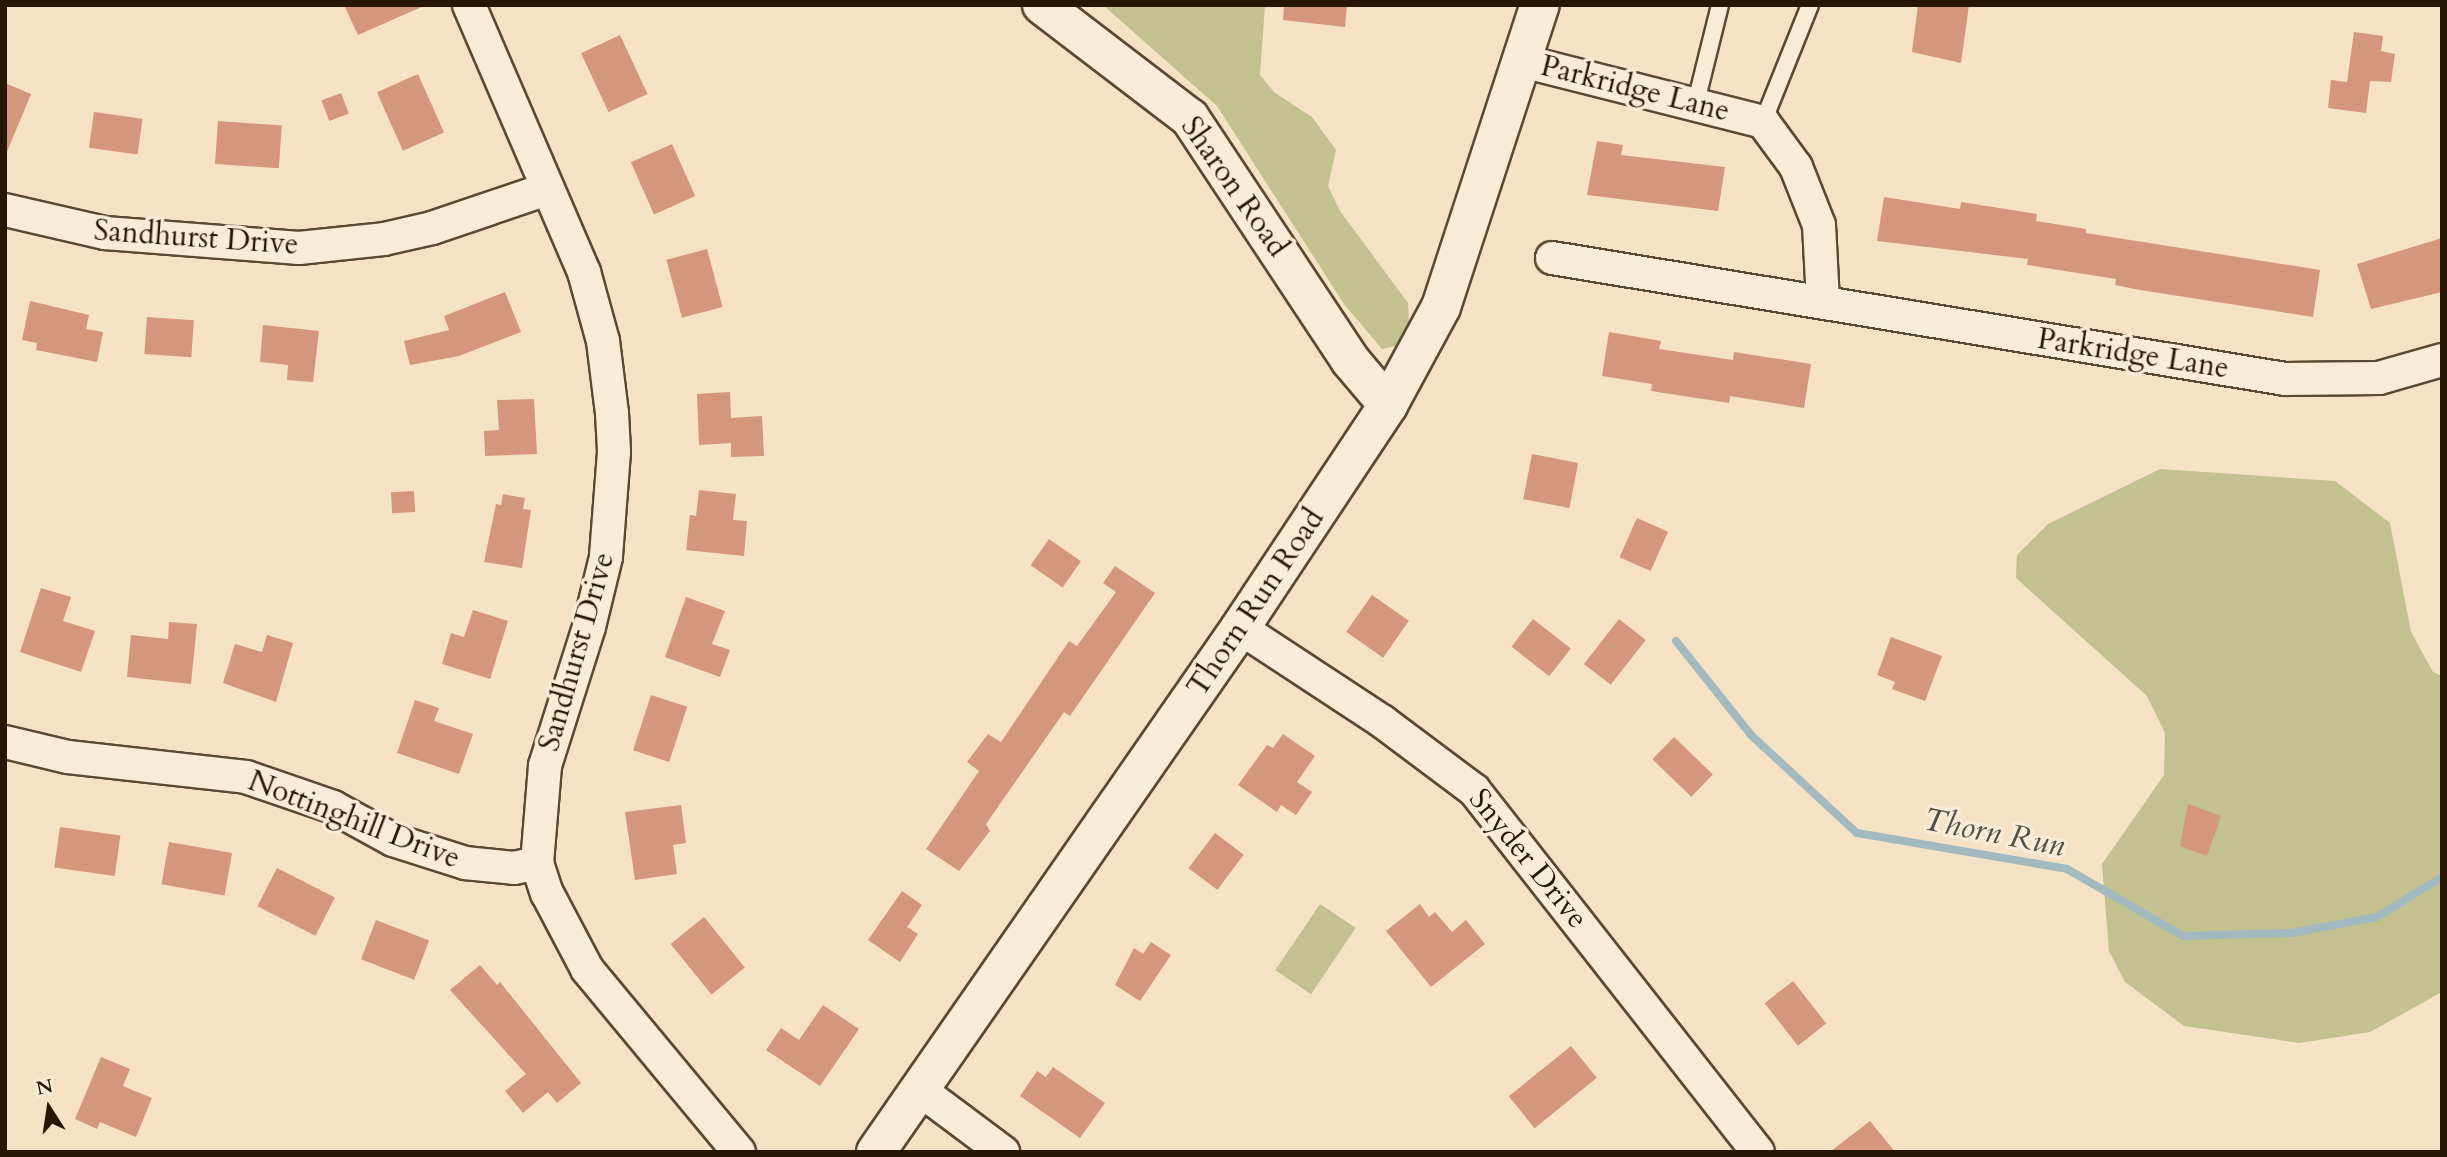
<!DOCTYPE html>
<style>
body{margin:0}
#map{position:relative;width:2447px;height:1157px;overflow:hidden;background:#f5e1c3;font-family:Cardo,serif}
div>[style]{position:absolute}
.green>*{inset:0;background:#c2c18f;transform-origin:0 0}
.stream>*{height:8px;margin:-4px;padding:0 4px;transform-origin:4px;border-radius:4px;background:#a2babf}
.building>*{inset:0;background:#d4977c;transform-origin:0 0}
.roads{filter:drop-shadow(2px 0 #5a4932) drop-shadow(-2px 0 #5a4932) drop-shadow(0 2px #5a4932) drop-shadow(0 -2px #5a4932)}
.service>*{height:16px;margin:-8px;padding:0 8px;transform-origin:8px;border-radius:8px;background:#f8ecd8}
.minor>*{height:32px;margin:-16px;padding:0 16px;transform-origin:16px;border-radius:16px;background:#f8ecd8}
.tertiary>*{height:38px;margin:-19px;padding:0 19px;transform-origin:19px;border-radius:19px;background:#f8ecd8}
span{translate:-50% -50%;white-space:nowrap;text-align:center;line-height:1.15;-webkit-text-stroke:7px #f8ecd8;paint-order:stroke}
.street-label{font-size:30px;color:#271601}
.water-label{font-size:32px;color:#524f44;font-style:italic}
.frame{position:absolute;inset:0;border:7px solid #271601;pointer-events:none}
.north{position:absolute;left:14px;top:1073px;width:70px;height:70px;-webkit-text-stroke:5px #f8ecd8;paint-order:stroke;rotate:348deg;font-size:19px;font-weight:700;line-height:28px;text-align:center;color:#271601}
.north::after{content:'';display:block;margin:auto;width:24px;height:32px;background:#271601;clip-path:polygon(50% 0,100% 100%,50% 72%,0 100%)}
</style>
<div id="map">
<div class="green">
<i style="clip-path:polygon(1103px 5px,1265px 5px,1260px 75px,1274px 92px,1312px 117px,1336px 150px,1328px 186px,1340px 211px,1408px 303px,1409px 327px,1400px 345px,1382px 349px,1344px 304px,1217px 106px)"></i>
<i style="clip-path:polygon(2160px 469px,2335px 481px,2390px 523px,2411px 632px,2433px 672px,2442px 676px,2442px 992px,2370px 1032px,2299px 1043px,2184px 1026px,2125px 982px,2109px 951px,2102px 864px,2164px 775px,2165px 733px,2147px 696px,2016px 578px,2017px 555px,2048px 524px)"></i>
<i style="left:1320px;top:904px;width:43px;height:80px;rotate:34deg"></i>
</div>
<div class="stream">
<i style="left:1676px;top:641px;width:120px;rotate:51.4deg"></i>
<i style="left:1751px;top:735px;width:144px;rotate:42.8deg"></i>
<i style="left:1857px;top:833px;width:213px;rotate:9.7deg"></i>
<i style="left:2067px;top:869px;width:134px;rotate:30deg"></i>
<i style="left:2183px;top:936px;width:109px;rotate:-1.6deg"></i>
<i style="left:2292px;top:933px;width:86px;rotate:-10.7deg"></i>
<i style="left:2377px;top:917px;width:76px;rotate:-31.6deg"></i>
</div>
<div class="building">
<i style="clip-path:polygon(344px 5px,426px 5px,358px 35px)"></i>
<i style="clip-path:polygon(1284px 5px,1347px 5px,1345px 27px,1283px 20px)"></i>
<i style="clip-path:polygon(1918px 5px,1969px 5px,1961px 63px,1912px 52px)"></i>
<i style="clip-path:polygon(2354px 32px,2383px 36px,2381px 51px,2395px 54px,2391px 82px,2370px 81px,2366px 113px,2328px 108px,2331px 80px,2347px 82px)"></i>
<i style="left:620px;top:35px;width:65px;height:43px;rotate:65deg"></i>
<i style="left:418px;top:74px;width:64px;height:45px;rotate:66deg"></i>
<i style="clip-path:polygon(5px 83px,31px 94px,6px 154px,5px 154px)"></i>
<i style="left:341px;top:93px;width:22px;height:21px;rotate:69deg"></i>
<i style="left:94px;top:112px;width:49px;height:36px;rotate:8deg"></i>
<i style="left:218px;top:121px;width:64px;height:43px;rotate:4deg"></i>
<i style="clip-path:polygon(1597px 141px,1623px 145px,1621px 155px,1725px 167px,1718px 211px,1587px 195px)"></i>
<i style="left:672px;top:144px;width:57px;height:45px;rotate:66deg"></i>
<i style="clip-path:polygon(1884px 197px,1960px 209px,1961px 202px,2037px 214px,2036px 221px,2086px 229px,2086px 233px,2320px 270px,2313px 317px,2140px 290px,2115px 285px,2116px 279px,2027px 265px,2028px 259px,1877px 241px)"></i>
<i style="clip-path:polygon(2442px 238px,2442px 292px,2371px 309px,2357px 264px)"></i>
<i style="left:707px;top:249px;width:60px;height:42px;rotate:75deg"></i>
<i style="clip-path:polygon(505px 292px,521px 332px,459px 356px,410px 365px,404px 341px,449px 330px,444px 316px)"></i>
<i style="clip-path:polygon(30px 301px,89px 315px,86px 329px,103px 332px,97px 362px,36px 350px,37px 343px,22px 340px)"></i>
<i style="left:147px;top:317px;width:47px;height:37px;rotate:4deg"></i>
<i style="clip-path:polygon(263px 325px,319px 331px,313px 382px,287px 380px,288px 365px,260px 362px)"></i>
<i style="clip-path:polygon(1609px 332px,1661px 341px,1659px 349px,1733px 360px,1734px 352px,1811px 364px,1804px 408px,1730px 396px,1729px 403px,1651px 391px,1652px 384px,1602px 376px)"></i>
<i style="clip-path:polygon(730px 392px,731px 418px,762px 416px,764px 456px,731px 457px,731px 443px,699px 445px,697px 394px)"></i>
<i style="clip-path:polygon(534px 399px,537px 454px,485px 456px,484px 431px,499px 430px,497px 400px)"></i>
<i style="left:1532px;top:454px;width:47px;height:46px;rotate:11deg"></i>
<i style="clip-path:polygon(699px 490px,736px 494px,733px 520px,747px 521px,744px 556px,686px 550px,690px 515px,696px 516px)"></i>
<i style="left:414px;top:491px;width:21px;height:23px;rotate:87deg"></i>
<i style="clip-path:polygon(503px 494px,525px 498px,523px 509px,531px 510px,522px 568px,484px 562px,496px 504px,501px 505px)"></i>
<i style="left:1637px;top:518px;width:34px;height:43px;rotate:24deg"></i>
<i style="left:1049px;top:539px;width:39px;height:32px;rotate:35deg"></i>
<i style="clip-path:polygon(1115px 566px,1155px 593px,1070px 716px,1064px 712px,986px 824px,990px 831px,959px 871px,926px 849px,979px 771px,967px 762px,988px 734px,1001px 742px,1069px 641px,1077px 646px,1116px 592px,1103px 583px)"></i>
<i style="clip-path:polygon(41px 588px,71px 597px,63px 621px,95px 631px,81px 672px,20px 652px)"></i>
<i style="left:1372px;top:595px;width:45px;height:45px;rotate:35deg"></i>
<i style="clip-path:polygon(686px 597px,725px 611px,712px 644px,730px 650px,720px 677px,665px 657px)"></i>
<i style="clip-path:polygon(473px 610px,508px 621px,490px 679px,442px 664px,451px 633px,464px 637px)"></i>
<i style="left:1533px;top:619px;width:48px;height:35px;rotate:38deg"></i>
<i style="left:1619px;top:619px;width:34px;height:57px;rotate:38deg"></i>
<i style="clip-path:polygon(169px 622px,197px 624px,191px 684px,127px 677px,131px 635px,168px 639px)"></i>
<i style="clip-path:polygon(267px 635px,293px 643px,276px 702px,223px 683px,235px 644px,262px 652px)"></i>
<i style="clip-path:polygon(1891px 637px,1942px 656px,1925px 701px,1892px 689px,1895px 682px,1877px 675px)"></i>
<i style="left:651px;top:695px;width:38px;height:58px;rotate:18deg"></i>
<i style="clip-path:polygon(415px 700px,439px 708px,434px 721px,473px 734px,459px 774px,397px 753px)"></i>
<i style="clip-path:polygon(1283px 734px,1315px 756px,1297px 782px,1312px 792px,1296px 815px,1281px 805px,1277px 812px,1238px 785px,1267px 745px,1273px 748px)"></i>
<i style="left:1674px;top:737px;width:54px;height:31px;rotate:44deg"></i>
<i style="clip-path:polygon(2188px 804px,2221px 816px,2207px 856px,2180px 846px)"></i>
<i style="clip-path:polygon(681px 805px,686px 843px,673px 845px,677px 874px,635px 880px,625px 812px)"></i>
<i style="left:60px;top:827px;width:61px;height:41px;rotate:8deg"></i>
<i style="left:1215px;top:833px;width:36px;height:44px;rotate:37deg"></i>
<i style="left:169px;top:842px;width:64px;height:43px;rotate:10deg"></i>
<i style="left:277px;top:868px;width:65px;height:43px;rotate:27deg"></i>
<i style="clip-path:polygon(902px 891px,922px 905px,907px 927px,918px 934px,900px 962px,868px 940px)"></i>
<i style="clip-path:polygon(1420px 904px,1429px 917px,1435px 912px,1452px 932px,1466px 920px,1485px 944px,1431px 987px,1386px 931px)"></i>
<i style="left:704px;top:917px;width:65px;height:43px;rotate:51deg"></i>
<i style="left:376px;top:920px;width:57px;height:42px;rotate:21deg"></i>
<i style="clip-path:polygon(1151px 942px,1171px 955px,1140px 1001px,1115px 985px,1134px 948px,1143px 954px)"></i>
<i style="clip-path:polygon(480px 965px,497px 985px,500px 982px,581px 1083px,557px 1103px,548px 1092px,523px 1113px,505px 1091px,526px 1074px,450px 990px)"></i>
<i style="left:1793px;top:981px;width:54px;height:36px;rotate:52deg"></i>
<i style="clip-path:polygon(823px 1005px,859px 1029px,820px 1086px,766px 1050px,781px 1028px,799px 1040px)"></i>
<i style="left:1571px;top:1046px;width:41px;height:80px;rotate:51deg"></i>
<i style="clip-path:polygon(101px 1057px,130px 1069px,123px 1086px,152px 1098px,136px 1137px,100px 1122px,97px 1129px,75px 1119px)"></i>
<i style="clip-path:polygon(1053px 1067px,1105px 1103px,1080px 1138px,1020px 1096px,1037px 1071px,1046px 1077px)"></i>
<i style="clip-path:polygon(1870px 1121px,1895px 1152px,1830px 1152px)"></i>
</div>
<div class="roads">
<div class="service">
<i style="left:1696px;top:102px;width:100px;rotate:-76.1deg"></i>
<i style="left:1763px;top:122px;width:126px;rotate:-68.1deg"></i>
</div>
<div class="minor">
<i style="left:469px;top:5px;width:291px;rotate:66.7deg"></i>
<i style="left:584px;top:272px;width:72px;rotate:74.6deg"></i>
<i style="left:603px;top:341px;width:73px;rotate:82.9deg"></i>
<i style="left:612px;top:413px;width:39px;rotate:87deg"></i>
<i style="left:614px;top:452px;width:105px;rotate:94.4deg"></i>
<i style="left:606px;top:557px;width:72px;rotate:103.7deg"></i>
<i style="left:589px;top:627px;width:146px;rotate:107.6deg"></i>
<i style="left:545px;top:766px;width:97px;rotate:94.7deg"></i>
<i style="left:537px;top:863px;width:32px;rotate:72deg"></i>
<i style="left:547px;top:893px;width:86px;rotate:62.2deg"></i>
<i style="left:587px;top:969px;width:238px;rotate:50.3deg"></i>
<i style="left:1522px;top:61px;width:249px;rotate:14.2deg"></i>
<i style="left:1763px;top:122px;width:56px;rotate:53.7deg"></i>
<i style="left:1796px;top:167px;width:62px;rotate:68.4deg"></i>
<i style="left:1819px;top:225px;width:76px;rotate:87deg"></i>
<i style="left:5px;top:210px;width:103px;rotate:13deg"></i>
<i style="left:105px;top:233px;width:195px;rotate:4.4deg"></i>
<i style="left:299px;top:248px;width:85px;rotate:-6deg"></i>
<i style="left:384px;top:239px;width:49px;rotate:-12.9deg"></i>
<i style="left:432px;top:228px;width:121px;rotate:-18.7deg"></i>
<i style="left:1552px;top:258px;width:743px;rotate:9.37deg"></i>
<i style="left:2285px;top:379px;width:94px;rotate:-0.6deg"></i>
<i style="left:2379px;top:378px;width:66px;rotate:-15.9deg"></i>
<i style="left:1240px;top:628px;width:171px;rotate:33.3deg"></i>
<i style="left:1383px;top:722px;width:114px;rotate:36.8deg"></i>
<i style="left:1474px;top:790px;width:460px;rotate:51.9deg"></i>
<i style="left:5px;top:742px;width:65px;rotate:13.4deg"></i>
<i style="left:68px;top:757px;width:179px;rotate:6.4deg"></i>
<i style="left:246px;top:777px;width:92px;rotate:19deg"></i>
<i style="left:333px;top:807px;width:68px;rotate:28.8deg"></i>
<i style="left:393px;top:840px;width:76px;rotate:17.7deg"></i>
<i style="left:465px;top:863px;width:49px;rotate:5.8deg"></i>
<i style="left:514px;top:868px;width:24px;rotate:-12deg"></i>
<i style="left:920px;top:1090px;width:104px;rotate:36.8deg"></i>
</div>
<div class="tertiary">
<i style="left:1042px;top:5px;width:186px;rotate:37.4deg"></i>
<i style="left:1190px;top:118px;width:290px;rotate:56.5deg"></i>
<i style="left:1350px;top:360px;width:59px;rotate:49.8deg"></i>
<i style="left:876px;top:1152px;width:638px;rotate:-55.21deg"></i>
<i style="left:1240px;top:628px;width:268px;rotate:-56.4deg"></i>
<i style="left:1388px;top:405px;width:111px;rotate:-61.6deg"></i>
<i style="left:1441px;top:307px;width:318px;rotate:-71.9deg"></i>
</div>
</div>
<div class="street-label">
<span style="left:1635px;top:89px;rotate:14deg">Parkridge Lane</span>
<span style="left:1234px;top:187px;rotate:55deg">Sharon Road</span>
<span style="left:196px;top:238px;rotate:4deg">Sandhurst Drive</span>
<span style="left:2133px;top:354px;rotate:9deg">Parkridge Lane</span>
<span style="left:1256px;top:603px;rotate:-56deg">Thorn Run Road</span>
<span style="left:577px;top:652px;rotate:-74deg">Sandhurst Drive</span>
<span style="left:354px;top:820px;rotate:21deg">Nottinghill Drive</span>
<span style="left:1528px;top:859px;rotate:51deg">Snyder Drive</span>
</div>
<div class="water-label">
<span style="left:1994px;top:833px;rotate:11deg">Thorn Run</span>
</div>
<div class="frame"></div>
<div class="north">N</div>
</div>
